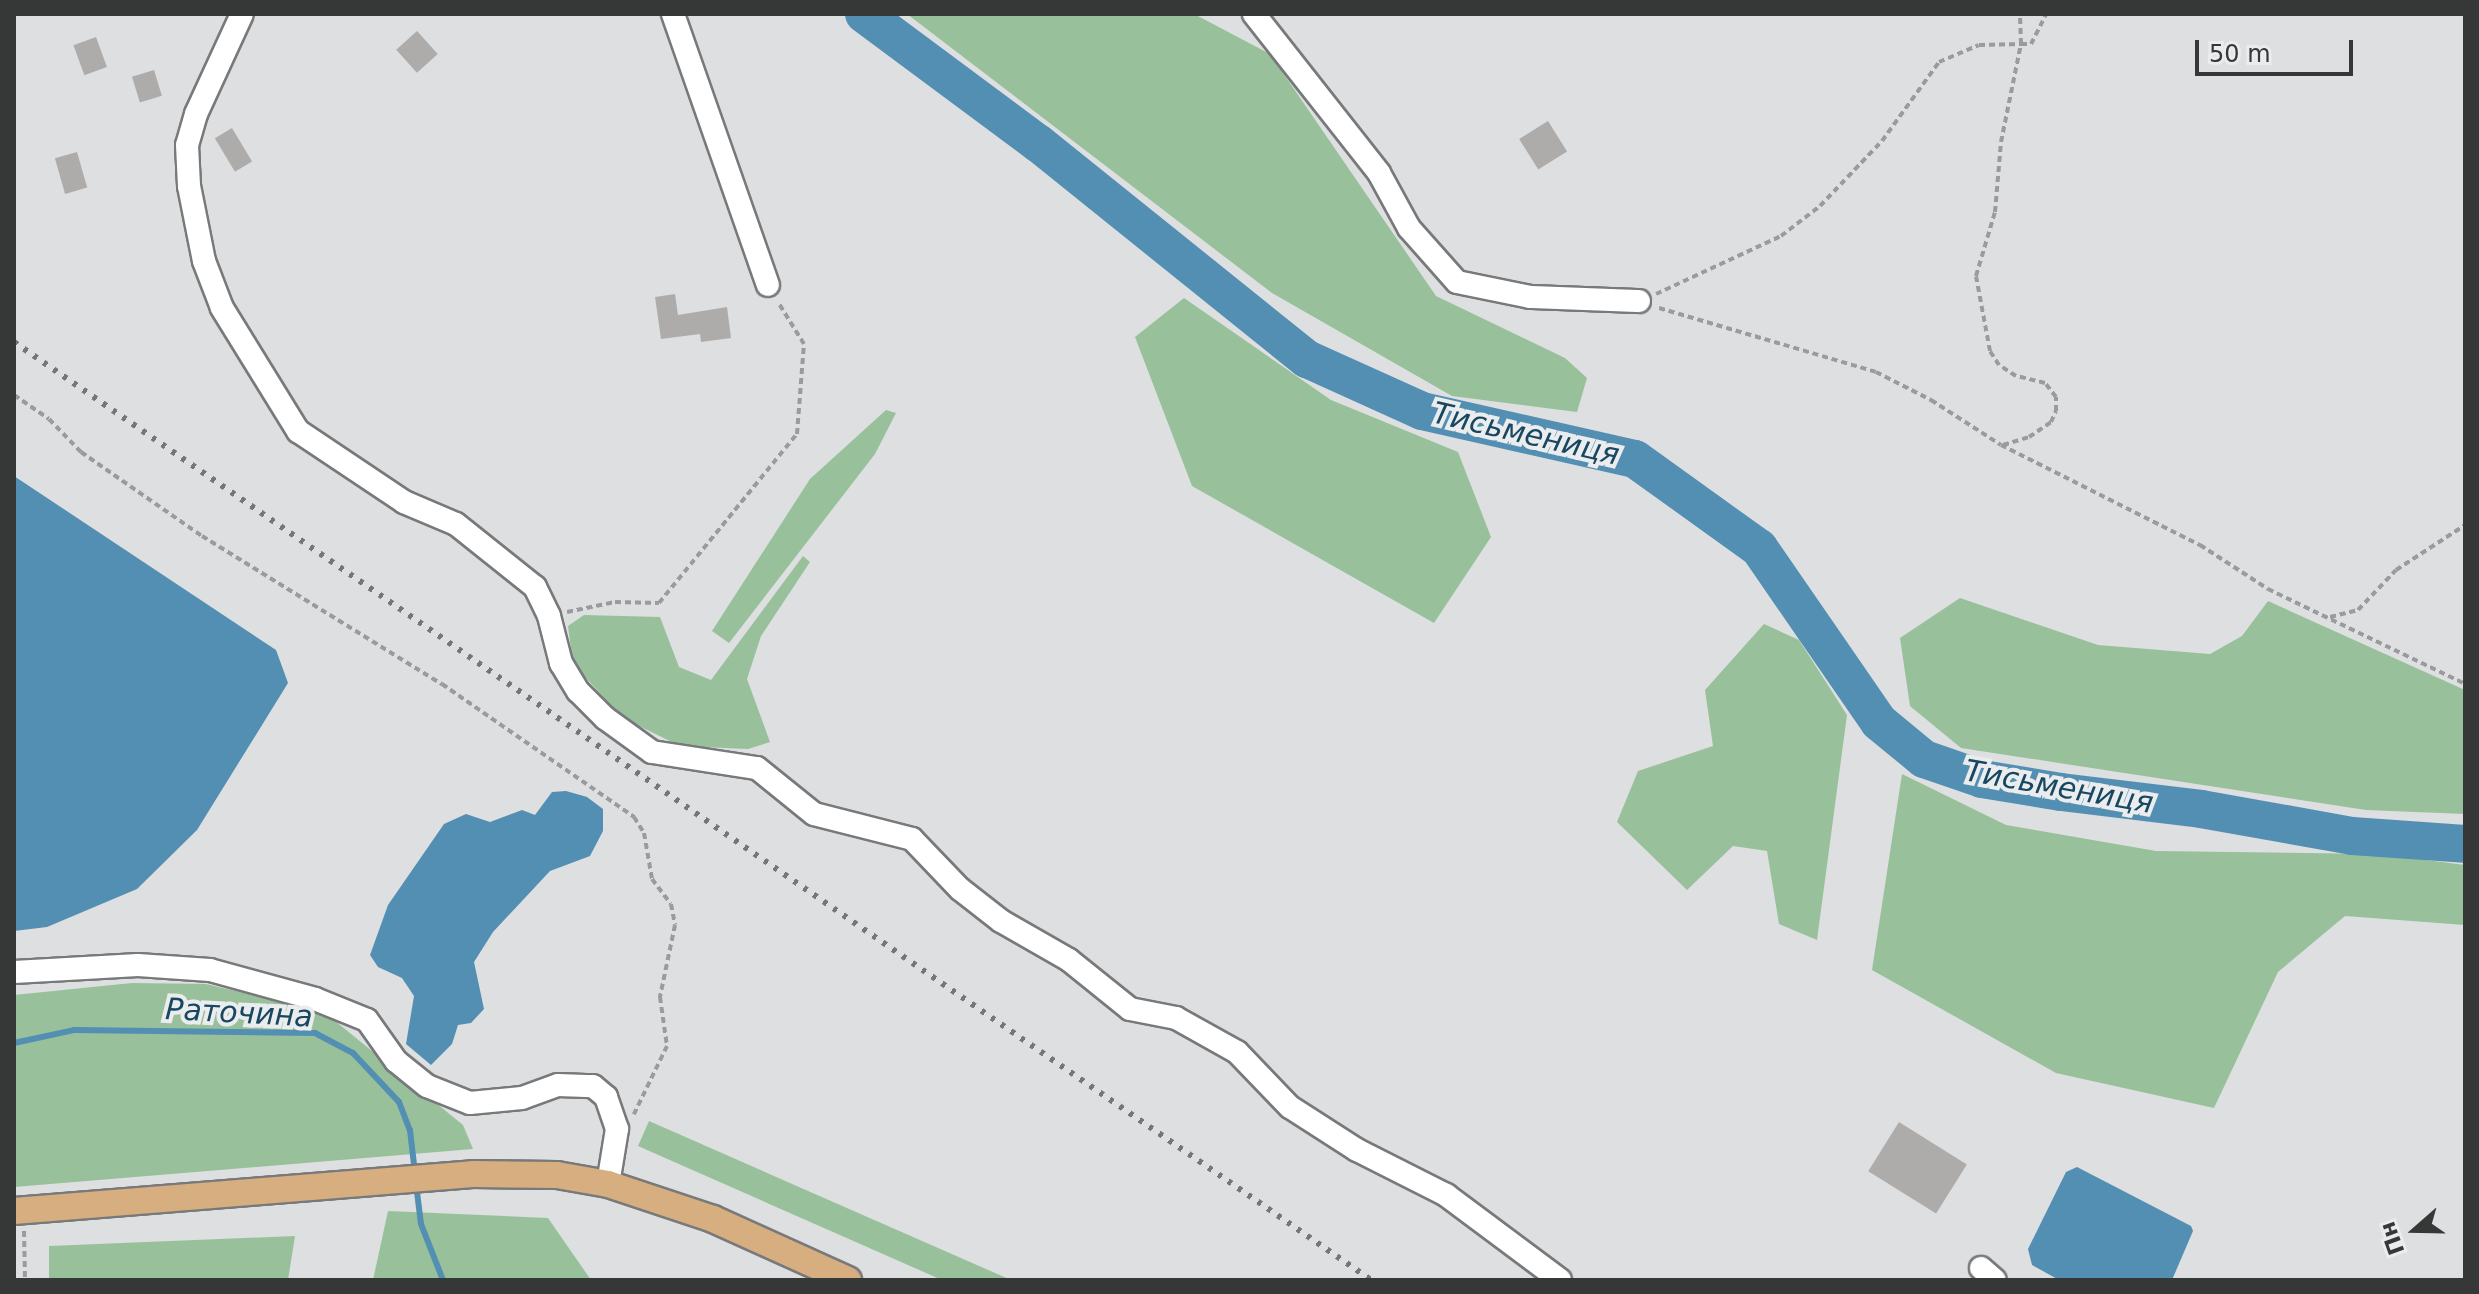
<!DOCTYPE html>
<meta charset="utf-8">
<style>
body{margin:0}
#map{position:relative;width:2479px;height:1294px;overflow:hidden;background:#dddfe0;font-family:"DejaVu Sans",sans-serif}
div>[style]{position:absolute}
.green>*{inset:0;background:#98c19b}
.water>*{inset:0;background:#538fb2}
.stream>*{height:6px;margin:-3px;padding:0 3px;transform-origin:3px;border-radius:3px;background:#538fb2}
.river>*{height:38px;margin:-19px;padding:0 19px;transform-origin:19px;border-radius:19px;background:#538fb2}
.building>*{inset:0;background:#aeacab;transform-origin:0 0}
.path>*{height:4px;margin-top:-2px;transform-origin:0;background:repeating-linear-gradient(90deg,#9a9b9c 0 6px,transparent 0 10px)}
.roads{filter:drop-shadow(2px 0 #78797b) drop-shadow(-2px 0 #78797b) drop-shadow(0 2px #78797b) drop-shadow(0 -2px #78797b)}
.minor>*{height:22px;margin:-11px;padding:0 11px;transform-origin:11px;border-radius:11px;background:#fff}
.major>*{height:26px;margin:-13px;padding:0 13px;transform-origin:13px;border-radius:13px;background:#d6ae80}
.rail>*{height:6px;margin-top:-3px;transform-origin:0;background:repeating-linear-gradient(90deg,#757777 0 4px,transparent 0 12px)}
span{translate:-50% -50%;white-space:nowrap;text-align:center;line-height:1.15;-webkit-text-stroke:8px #eaeced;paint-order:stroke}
.water-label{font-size:30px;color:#184761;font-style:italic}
.frame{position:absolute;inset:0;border:16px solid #363737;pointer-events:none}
.north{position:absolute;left:2375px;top:1190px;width:80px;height:80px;-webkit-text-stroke:6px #eaeced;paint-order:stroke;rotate:250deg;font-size:22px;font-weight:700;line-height:32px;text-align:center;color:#363737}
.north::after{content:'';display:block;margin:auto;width:28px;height:36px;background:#363737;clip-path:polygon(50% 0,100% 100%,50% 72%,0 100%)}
.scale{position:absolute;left:2195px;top:40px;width:158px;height:36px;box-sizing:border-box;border:4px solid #363737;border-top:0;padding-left:10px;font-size:24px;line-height:28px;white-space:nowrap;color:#363737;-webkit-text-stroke:6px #eaeced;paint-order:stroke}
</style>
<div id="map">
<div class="green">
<i style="clip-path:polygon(907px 14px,1194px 14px,1270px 54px,1436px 296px,1565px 358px,1587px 378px,1577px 412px,1452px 396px,1272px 293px)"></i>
<i style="clip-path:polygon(1184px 298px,1331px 400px,1458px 452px,1491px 537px,1434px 623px,1192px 486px,1135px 337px)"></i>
<i style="clip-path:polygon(886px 410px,896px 413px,875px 454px,729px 643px,712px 631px,810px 479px)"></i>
<i style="clip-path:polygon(803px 556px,810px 562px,761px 636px,747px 679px,770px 742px,748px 749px,680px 746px,623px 718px,573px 664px,568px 626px,584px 615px,660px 617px,679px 667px,711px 680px)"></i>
<i style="clip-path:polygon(1960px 598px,2098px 645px,2210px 654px,2242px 636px,2268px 601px,2465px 690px,2465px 814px,2366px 810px,1961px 748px,1910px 706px,1900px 638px)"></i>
<i style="clip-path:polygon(1764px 624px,1799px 640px,1847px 715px,1817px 940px,1779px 924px,1767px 851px,1733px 846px,1687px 890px,1617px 822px,1638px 771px,1713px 746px,1705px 690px)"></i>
<i style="clip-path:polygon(1902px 774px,2006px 825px,2156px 851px,2379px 854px,2465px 865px,2465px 925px,2345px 916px,2278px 972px,2214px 1108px,2056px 1073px,1872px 970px)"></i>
<i style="clip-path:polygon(132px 983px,206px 984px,324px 1012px,463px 1125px,473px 1149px,14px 1187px,14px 995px)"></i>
<i style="clip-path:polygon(649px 1121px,1011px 1280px,942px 1280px,638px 1146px)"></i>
<i style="clip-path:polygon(388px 1211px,548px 1218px,591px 1280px,373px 1280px)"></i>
<i style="clip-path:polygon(295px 1236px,288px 1280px,49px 1280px,49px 1246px)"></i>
</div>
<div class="water">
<i style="clip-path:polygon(14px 476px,276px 650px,288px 683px,197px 830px,137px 889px,47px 927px,14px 931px)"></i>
<i style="clip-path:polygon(566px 791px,587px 797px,603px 809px,603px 831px,590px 856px,550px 871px,493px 932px,474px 962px,484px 1009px,471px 1023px,458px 1025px,452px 1044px,431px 1065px,406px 1044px,414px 996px,402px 978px,378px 967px,370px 955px,388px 905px,444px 824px,466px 814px,490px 822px,522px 810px,535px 815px,552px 792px)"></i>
<i style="clip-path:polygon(2077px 1167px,2191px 1226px,2193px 1231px,2172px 1280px,2059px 1280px,2032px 1265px,2028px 1249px,2066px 1172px)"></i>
</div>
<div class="stream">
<i style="left:14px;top:1043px;width:61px;rotate:-12.2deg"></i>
<i style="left:74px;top:1030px;width:241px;rotate:0.7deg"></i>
<i style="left:315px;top:1033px;width:43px;rotate:27.8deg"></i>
<i style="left:353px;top:1053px;width:67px;rotate:46.8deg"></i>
<i style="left:399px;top:1102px;width:30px;rotate:69deg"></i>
<i style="left:410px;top:1130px;width:43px;rotate:83.4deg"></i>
<i style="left:416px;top:1184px;width:40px;rotate:82.9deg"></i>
<i style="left:421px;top:1224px;width:60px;rotate:68.6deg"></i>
</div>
<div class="river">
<i style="left:864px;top:14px;width:217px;rotate:36.6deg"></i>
<i style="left:1038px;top:143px;width:345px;rotate:38.8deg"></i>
<i style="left:1307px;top:359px;width:126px;rotate:24.3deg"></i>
<i style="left:1422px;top:411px;width:218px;rotate:12.7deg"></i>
<i style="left:1635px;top:459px;width:153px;rotate:35.7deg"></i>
<i style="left:1759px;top:548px;width:211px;rotate:55.4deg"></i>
<i style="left:1879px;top:722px;width:58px;rotate:39.4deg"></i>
<i style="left:1924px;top:759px;width:61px;rotate:19deg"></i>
<i style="left:1982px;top:779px;width:80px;rotate:9.3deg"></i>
<i style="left:2061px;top:792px;width:141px;rotate:6.9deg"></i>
<i style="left:2201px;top:809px;width:153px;rotate:10.1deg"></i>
<i style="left:2352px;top:836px;width:113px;rotate:4deg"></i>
</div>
<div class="building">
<i style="left:417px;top:31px;width:31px;height:28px;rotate:48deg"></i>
<i style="left:96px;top:37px;width:32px;height:24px;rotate:70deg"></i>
<i style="left:154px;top:70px;width:27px;height:23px;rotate:73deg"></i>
<i style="left:1548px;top:121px;width:36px;height:34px;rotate:58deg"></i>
<i style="left:232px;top:128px;width:39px;height:20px;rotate:59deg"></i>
<i style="left:77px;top:152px;width:37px;height:23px;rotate:74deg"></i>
<i style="clip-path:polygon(675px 294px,678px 315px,727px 307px,731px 338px,701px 342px,700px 334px,661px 339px,655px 297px)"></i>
<i style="left:1899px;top:1122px;width:80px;height:58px;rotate:32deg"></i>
</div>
<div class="path">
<i style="left:1656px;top:294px;width:138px;rotate:-24.9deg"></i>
<i style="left:1781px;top:236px;width:49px;rotate:-37.6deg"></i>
<i style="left:1820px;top:206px;width:90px;rotate:-46.4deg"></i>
<i style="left:1882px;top:141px;width:97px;rotate:-54.2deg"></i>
<i style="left:1939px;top:62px;width:43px;rotate:-23deg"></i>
<i style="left:1979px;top:45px;width:42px;rotate:-1.4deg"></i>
<i style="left:2021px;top:44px;width:30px;rotate:-92deg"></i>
<i style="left:1659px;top:308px;width:226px;rotate:16.4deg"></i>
<i style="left:1876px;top:372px;width:62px;rotate:27deg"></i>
<i style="left:1931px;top:400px;width:83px;rotate:32.7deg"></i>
<i style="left:2001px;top:445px;width:223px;rotate:26.7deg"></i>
<i style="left:2200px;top:545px;width:81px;rotate:32.9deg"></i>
<i style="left:2268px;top:589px;width:219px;rotate:25.7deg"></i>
<i style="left:14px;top:395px;width:42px;rotate:34.4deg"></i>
<i style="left:49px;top:419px;width:46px;rotate:45.9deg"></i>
<i style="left:81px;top:452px;width:147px;rotate:34.8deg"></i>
<i style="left:202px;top:536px;width:282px;rotate:31.7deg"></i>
<i style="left:442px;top:684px;width:234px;rotate:34.7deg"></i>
<i style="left:634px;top:817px;width:19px;rotate:58deg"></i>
<i style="left:644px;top:833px;width:47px;rotate:80.1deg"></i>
<i style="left:652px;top:879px;width:31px;rotate:53deg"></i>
<i style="left:671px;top:904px;width:21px;rotate:79deg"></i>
<i style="left:675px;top:925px;width:74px;rotate:101.8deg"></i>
<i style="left:660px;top:997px;width:49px;rotate:81.9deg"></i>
<i style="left:667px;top:1046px;width:76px;rotate:115.9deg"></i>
<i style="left:2003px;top:445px;width:27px;rotate:-17deg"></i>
<i style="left:2029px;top:437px;width:27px;rotate:-34deg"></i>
<i style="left:2051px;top:422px;width:12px;rotate:-66deg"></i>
<i style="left:2056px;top:411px;width:14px;rotate:-90deg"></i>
<i style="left:2056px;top:397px;width:18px;rotate:-128deg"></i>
<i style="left:2045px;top:383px;width:30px;rotate:-166deg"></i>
<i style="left:2016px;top:376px;width:20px;rotate:-147deg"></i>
<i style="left:1999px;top:365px;width:17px;rotate:-123deg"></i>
<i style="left:1990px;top:351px;width:76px;rotate:-100.6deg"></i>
<i style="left:1976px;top:276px;width:67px;rotate:-73.5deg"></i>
<i style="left:1995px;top:212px;width:70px;rotate:-85.1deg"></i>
<i style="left:2001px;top:142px;width:100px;rotate:-78.5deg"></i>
<i style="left:2021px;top:44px;width:10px"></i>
<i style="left:2031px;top:44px;width:34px;rotate:-63deg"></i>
<i style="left:567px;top:612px;width:49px;rotate:-11.8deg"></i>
<i style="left:615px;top:602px;width:44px;rotate:1.3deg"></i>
<i style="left:659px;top:603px;width:218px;rotate:-50.8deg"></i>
<i style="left:797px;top:434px;width:90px;rotate:-85.6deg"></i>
<i style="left:804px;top:344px;width:49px;rotate:-121.8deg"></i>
<i style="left:2330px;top:617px;width:29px;rotate:-14deg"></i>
<i style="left:2358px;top:610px;width:55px;rotate:-46.5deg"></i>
<i style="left:2396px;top:570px;width:82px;rotate:-33.1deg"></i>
<i style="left:24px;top:1231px;width:49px;rotate:88.8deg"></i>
</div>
<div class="roads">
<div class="minor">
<i style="left:242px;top:14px;width:110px;rotate:114.7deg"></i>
<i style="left:196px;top:114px;width:32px;rotate:106deg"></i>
<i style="left:187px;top:145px;width:41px;rotate:87.2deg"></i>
<i style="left:189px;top:186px;width:76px;rotate:78.7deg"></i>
<i style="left:204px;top:261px;width:50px;rotate:69deg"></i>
<i style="left:222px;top:308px;width:145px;rotate:58.3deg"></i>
<i style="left:298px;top:431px;width:128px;rotate:33.8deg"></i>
<i style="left:404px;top:502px;width:56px;rotate:22.9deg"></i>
<i style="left:456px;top:524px;width:101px;rotate:38.6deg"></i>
<i style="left:535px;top:587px;width:32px;rotate:64deg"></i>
<i style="left:549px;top:616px;width:49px;rotate:75.7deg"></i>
<i style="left:561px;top:663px;width:33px;rotate:59deg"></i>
<i style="left:578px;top:691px;width:38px;rotate:45deg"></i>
<i style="left:605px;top:718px;width:58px;rotate:35.9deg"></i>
<i style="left:652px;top:752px;width:106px;rotate:8.7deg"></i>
<i style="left:757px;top:768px;width:73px;rotate:38.9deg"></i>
<i style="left:814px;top:814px;width:101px;rotate:14.3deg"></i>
<i style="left:912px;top:839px;width:69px;rotate:46.2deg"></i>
<i style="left:960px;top:889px;width:52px;rotate:38deg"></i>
<i style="left:1001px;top:921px;width:78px;rotate:29.8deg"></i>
<i style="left:1069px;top:960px;width:78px;rotate:38.8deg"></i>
<i style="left:1130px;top:1009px;width:47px;rotate:11.1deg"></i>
<i style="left:1176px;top:1018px;width:70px;rotate:29.1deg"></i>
<i style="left:1237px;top:1052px;width:76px;rotate:46.1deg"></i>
<i style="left:1290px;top:1107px;width:80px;rotate:32.7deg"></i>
<i style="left:1357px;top:1150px;width:100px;rotate:26.8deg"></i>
<i style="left:1446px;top:1195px;width:142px;rotate:36.7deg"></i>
<i style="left:673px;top:14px;width:287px;rotate:70.7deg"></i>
<i style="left:1254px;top:14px;width:202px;rotate:51.8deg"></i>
<i style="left:1379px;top:173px;width:63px;rotate:61.4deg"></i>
<i style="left:1409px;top:228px;width:72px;rotate:48.4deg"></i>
<i style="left:1457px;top:282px;width:75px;rotate:11.6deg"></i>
<i style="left:1530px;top:297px;width:109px;rotate:2.1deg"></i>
<i style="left:14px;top:972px;width:124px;rotate:-3.2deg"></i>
<i style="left:138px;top:965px;width:72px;rotate:4deg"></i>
<i style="left:210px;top:970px;width:109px;rotate:15.4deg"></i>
<i style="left:315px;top:999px;width:56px;rotate:22deg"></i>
<i style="left:367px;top:1020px;width:50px;rotate:54.7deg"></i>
<i style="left:396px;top:1061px;width:40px;rotate:39deg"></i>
<i style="left:427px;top:1086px;width:46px;rotate:21.6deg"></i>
<i style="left:470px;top:1103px;width:52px;rotate:-5.5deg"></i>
<i style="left:522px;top:1098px;width:38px;rotate:-20deg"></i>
<i style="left:558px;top:1085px;width:35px;rotate:2deg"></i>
<i style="left:593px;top:1086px;width:17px;rotate:40deg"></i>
<i style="left:606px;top:1097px;width:34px;rotate:71deg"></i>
<i style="left:617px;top:1129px;width:56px;rotate:99.3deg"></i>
<i style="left:1981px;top:1268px;width:18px;rotate:41deg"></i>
</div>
<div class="major">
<i style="left:14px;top:1211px;width:460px;rotate:-4.6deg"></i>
<i style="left:473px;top:1174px;width:84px;rotate:0.7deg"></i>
<i style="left:557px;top:1175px;width:52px;rotate:10deg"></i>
<i style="left:608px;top:1184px;width:111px;rotate:18.4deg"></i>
<i style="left:713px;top:1219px;width:148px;rotate:24.3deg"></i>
</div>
</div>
<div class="rail">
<i style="left:14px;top:342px;width:1650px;rotate:34.65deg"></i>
</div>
<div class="water-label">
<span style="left:1526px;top:434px;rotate:13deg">Тисьмениця</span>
<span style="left:2059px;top:787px;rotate:10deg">Тисьмениця</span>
<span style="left:239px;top:1013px;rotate:3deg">Раточина</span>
</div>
<div class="frame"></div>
<div class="north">Пн</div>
<div class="scale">50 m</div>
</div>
